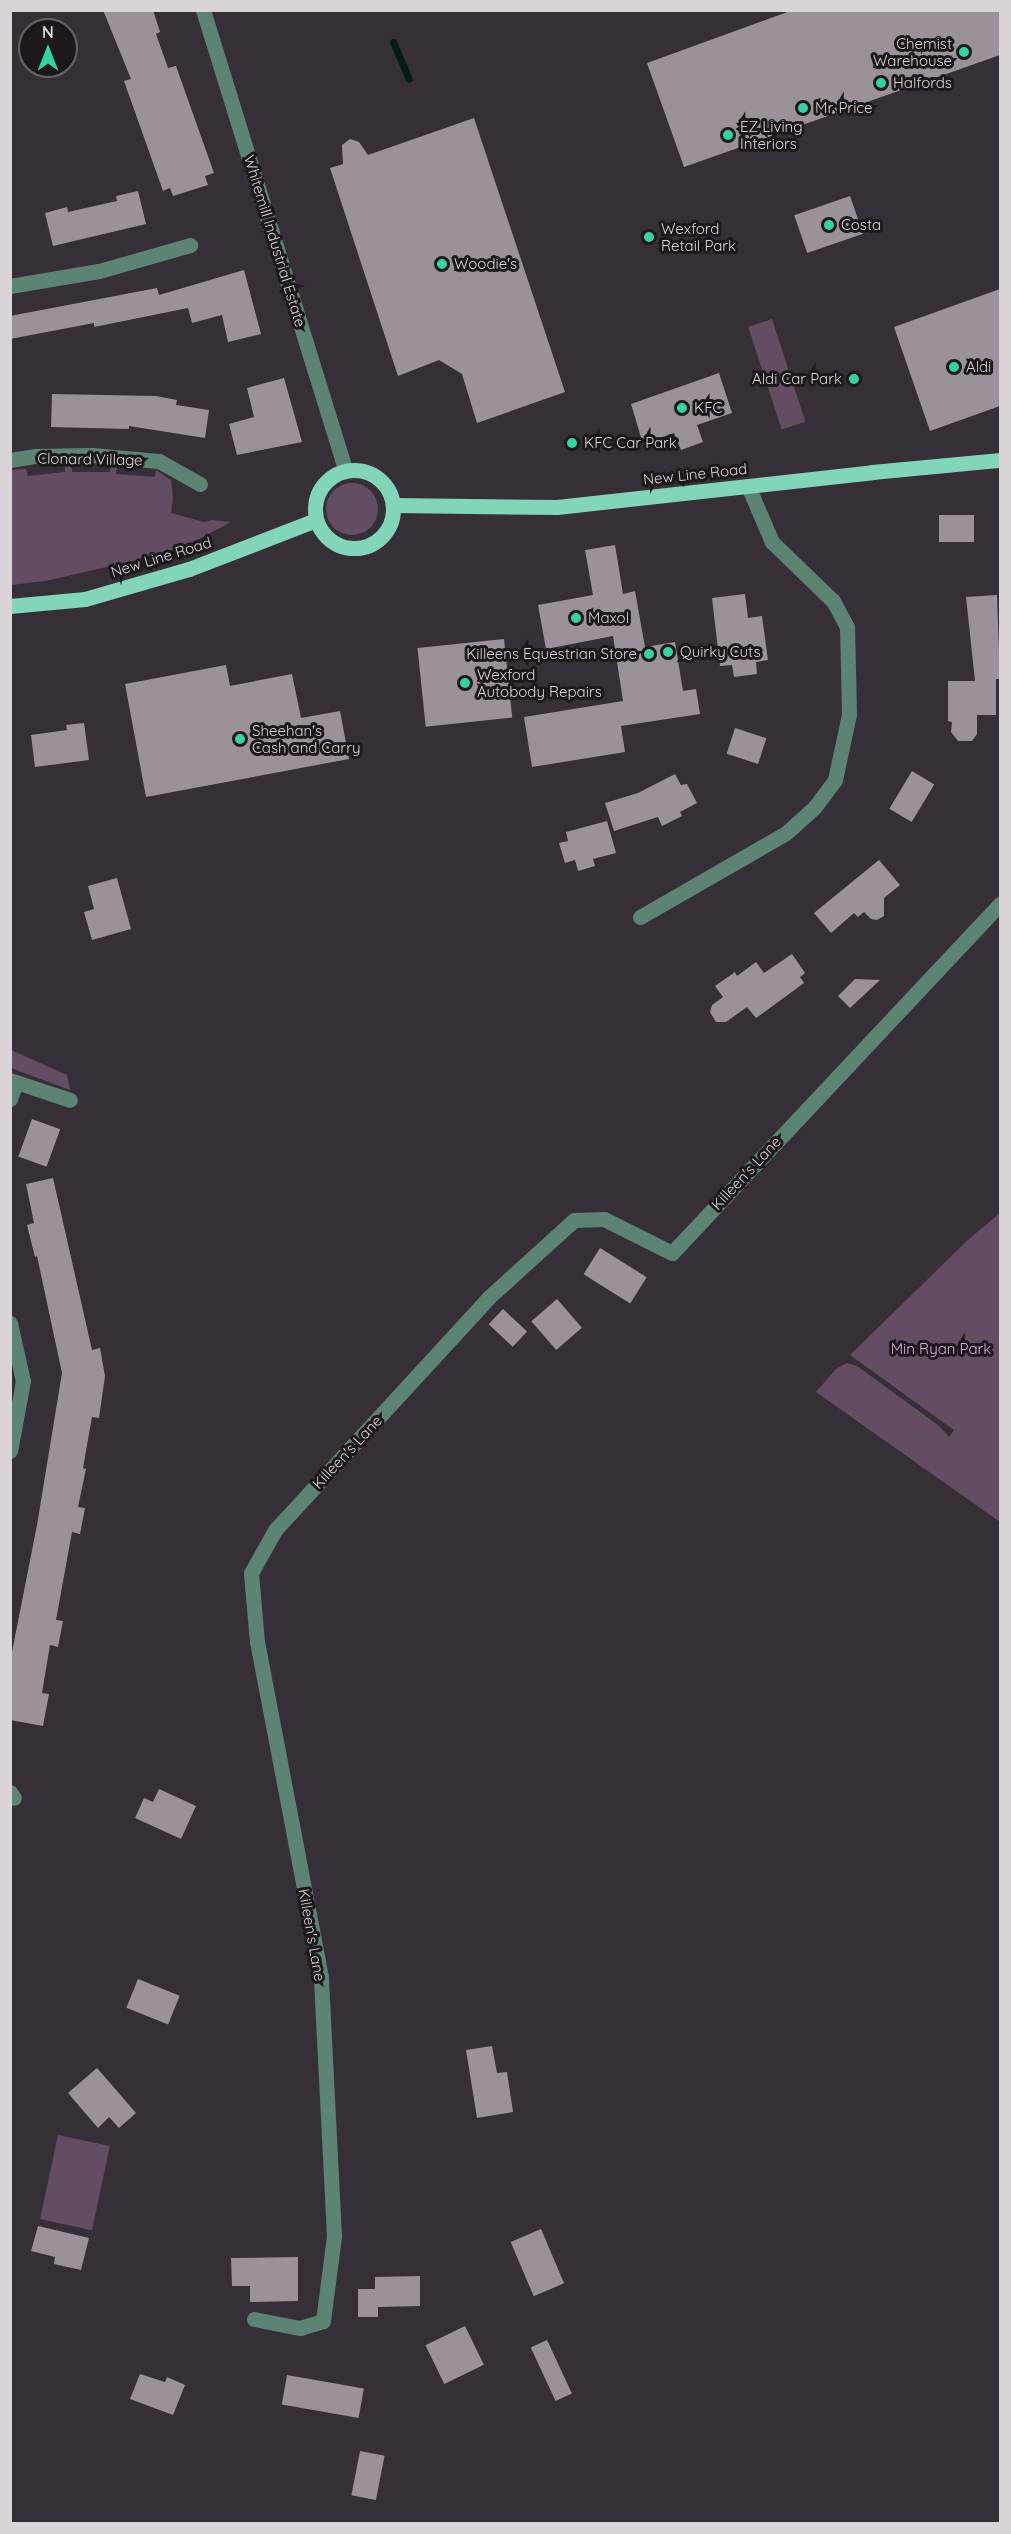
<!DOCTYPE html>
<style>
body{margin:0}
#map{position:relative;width:1011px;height:2534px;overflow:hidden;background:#372f37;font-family:Quicksand,sans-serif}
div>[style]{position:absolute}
.green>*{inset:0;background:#634d63;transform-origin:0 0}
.round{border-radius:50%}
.stream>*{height:7px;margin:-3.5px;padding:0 3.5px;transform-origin:3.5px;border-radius:3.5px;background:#021e16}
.building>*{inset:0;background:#9b919b;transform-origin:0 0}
.minor>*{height:15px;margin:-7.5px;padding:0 7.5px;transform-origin:7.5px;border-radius:7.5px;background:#5c8475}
.major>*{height:15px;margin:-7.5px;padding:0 7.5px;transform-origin:7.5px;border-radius:7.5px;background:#81d5b9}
.major>.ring{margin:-7.5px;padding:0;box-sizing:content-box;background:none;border:15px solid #81d5b9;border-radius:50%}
.dots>*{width:16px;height:16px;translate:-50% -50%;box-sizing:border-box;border:3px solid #1c181c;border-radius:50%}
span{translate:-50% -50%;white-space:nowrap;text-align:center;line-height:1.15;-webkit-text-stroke:6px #1c181c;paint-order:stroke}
.poi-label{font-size:15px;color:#dad4d9}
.right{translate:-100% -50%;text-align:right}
.left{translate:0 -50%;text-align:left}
.street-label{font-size:15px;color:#dad4d9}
.park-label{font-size:15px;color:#dbadda}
.frame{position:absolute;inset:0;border:12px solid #dad4d9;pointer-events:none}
.north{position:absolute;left:18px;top:18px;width:60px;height:60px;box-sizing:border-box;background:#1c181c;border:2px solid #686368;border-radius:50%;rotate:0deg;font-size:16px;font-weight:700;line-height:24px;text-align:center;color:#dad4d9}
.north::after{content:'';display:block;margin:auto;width:21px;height:27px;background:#31d4a9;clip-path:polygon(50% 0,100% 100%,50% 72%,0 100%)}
</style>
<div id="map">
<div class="green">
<i style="left:772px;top:319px;width:108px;height:25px;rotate:72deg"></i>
<i style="clip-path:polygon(71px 463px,72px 472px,110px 472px,111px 464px,117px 465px,116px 474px,155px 477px,156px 470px,171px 480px,173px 497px,171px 513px,204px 522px,212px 520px,231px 522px,201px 538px,162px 554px,46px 581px,11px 585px,11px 470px,26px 469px,28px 476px,65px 472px,65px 464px)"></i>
<i class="round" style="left:326px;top:483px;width:52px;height:52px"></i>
<i style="clip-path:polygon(11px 1050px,67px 1075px,70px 1090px,11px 1068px)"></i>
<i style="clip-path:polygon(1000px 1213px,1000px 1522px,816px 1392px,836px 1369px,847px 1363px,857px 1366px,938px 1425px,949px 1437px,954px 1430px,850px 1355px,970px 1238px)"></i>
<i style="left:58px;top:2135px;width:53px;height:86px;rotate:12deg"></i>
</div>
<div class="stream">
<i style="left:393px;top:42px;width:40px;rotate:66.6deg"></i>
</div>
<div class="building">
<i style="clip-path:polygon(103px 10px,153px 10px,160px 32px,156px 34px,168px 68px,176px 66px,214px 173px,205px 176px,208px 185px,173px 196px,170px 188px,163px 191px,124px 81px,131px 79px)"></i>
<i style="clip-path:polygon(793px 10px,1000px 10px,1000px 55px,684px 167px,647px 63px)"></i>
<i style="clip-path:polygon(474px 118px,565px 392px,477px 423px,462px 374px,439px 360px,398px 376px,330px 168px,343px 164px,342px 145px,350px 139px,359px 142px,368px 155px)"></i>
<i style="clip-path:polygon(138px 191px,146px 224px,53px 246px,45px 213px,67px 207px,68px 212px,77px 210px,117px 201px,116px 196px)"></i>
<i style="left:850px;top:196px;width:40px;height:59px;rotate:71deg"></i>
<i style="clip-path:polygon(244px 270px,261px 334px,228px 342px,222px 315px,192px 323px,188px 308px,94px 327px,94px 323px,10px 339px,10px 316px,157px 288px,159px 295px)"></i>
<i style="clip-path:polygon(1000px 289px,1000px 406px,930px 431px,894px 327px)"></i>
<i style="clip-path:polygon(719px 373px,732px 413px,697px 425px,703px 442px,681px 450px,674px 433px,643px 444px,631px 404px)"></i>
<i style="clip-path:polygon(284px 378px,302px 442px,237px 455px,229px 424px,254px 417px,247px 388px)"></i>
<i style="clip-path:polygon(52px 394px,156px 396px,177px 400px,176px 405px,209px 410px,205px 438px,129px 426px,129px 429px,51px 427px)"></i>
<i style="left:939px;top:515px;width:35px;height:27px"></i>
<i style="clip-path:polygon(615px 545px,623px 594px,635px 591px,645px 647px,675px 642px,683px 691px,696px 689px,700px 714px,621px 726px,625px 752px,532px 767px,524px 717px,623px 701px,613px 636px,546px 649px,538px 605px,593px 595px,585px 550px)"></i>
<i style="clip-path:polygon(745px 594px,748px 618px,762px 616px,768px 660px,756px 662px,757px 674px,734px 677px,732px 665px,720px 666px,712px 598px)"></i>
<i style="clip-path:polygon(997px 595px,1000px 679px,996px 679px,996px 715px,977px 715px,977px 734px,972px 741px,958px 741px,951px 732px,952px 722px,948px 721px,948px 681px,975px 681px,966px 597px)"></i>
<i style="left:504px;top:639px;width:79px;height:87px;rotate:84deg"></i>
<i style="clip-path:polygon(226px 665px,230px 686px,292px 674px,301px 718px,340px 711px,349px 759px,146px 797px,125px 684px)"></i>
<i style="clip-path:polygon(84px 723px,89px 760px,35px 767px,31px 735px,67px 730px,66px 725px)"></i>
<i style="left:735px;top:728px;width:33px;height:27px;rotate:18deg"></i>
<i style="left:912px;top:771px;width:26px;height:44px;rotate:31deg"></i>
<i style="clip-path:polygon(675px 774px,681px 785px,687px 784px,697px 803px,680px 812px,682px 816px,662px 826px,658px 817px,614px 831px,605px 803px,638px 793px)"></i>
<i style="clip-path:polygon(607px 821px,616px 853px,593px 859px,595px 866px,578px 871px,575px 860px,565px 863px,559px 843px,568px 841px,566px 832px)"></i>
<i style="clip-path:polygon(879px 860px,900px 885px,884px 898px,884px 916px,877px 920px,871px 919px,864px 912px,858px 917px,854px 913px,831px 933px,814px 913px)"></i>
<i style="clip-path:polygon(117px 878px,131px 929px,92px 940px,84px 912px,94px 909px,88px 886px)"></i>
<i style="clip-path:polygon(792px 954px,805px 973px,800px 977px,804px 983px,756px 1018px,747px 1007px,726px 1022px,716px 1022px,710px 1012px,712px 1005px,723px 997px,715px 986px,735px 972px,737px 976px,756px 962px,764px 973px)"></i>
<i style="clip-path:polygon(855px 979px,880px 980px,850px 1008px,838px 996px)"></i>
<i style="left:32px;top:1119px;width:30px;height:40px;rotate:20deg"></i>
<i style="clip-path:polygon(53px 1178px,92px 1350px,100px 1348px,105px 1376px,99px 1418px,92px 1417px,83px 1468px,86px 1469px,78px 1507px,85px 1508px,80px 1534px,72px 1532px,56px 1620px,63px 1621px,58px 1647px,50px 1645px,42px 1693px,49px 1694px,43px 1726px,10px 1720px,10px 1662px,37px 1525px,62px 1373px,37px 1256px,35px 1257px,27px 1225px,34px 1223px,26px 1184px)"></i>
<i style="left:600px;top:1248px;width:55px;height:31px;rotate:32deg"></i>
<i style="left:557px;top:1299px;width:38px;height:34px;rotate:49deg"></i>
<i style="left:503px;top:1309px;width:33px;height:21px;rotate:43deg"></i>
<i style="clip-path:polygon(159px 1789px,196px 1806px,181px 1839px,135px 1818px,144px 1798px,153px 1802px)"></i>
<i style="left:138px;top:1979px;width:45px;height:31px;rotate:22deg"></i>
<i style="clip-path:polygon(492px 2046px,497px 2073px,507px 2072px,513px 2112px,477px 2118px,466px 2050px)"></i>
<i style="clip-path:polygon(97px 2068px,136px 2113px,119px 2128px,109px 2117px,98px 2128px,68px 2093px)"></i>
<i style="clip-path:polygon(38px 2226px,89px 2238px,81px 2270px,54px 2264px,55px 2257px,31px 2251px)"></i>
<i style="left:541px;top:2229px;width:59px;height:33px;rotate:67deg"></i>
<i style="clip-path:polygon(298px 2257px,298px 2301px,250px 2302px,250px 2286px,232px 2286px,231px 2258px)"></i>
<i style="clip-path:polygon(420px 2276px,420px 2306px,378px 2307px,378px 2317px,358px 2317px,358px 2289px,375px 2289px,375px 2277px)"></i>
<i style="left:465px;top:2326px;width:43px;height:44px;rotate:64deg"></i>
<i style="left:547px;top:2340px;width:59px;height:18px;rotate:65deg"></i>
<i style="clip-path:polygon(140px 2374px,165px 2382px,167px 2377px,185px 2385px,173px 2415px,130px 2399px)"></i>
<i style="left:287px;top:2375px;width:78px;height:30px;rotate:10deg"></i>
<i style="left:360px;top:2451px;width:25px;height:45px;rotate:11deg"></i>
</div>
<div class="minor">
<i style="left:203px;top:10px;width:483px;rotate:72.8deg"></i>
<i style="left:10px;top:286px;width:90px;rotate:-9.6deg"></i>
<i style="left:99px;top:271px;width:95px;rotate:-15.9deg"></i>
<i style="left:10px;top:460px;width:26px;rotate:-9deg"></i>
<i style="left:36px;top:456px;width:56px;rotate:-1deg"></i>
<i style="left:92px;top:455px;width:67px;rotate:5.1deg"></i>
<i style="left:159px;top:461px;width:47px;rotate:29.3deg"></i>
<i style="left:640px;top:917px;width:168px;rotate:-29.9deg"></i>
<i style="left:786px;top:833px;width:38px;rotate:-42deg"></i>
<i style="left:814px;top:808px;width:35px;rotate:-53deg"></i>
<i style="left:835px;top:780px;width:67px;rotate:-78deg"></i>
<i style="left:849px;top:714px;width:87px;rotate:-91.3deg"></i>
<i style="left:847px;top:627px;width:30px;rotate:-118deg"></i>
<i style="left:833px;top:601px;width:85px;rotate:-136deg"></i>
<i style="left:772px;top:542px;width:61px;rotate:-113.2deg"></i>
<i style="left:10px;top:1080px;width:63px;rotate:18.4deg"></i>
<i style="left:10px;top:1099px;width:18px;rotate:-71deg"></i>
<i style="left:10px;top:1323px;width:59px;rotate:77.4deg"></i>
<i style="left:23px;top:1381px;width:71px;rotate:100.5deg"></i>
<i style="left:10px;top:1792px;width:7px;rotate:56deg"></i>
<i style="left:254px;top:2319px;width:47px;rotate:11.1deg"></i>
<i style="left:300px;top:2328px;width:24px;rotate:-17deg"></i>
<i style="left:323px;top:2321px;width:86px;rotate:-82.6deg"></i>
<i style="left:334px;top:2236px;width:259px;rotate:-92.9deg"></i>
<i style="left:321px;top:1977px;width:341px;rotate:-100.8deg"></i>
<i style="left:257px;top:1642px;width:69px;rotate:-95deg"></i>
<i style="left:251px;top:1573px;width:49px;rotate:-60.8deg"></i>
<i style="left:275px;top:1530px;width:315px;rotate:-47.4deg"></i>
<i style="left:488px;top:1298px;width:116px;rotate:-42.2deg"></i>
<i style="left:574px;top:1220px;width:30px;rotate:-2deg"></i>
<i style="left:604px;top:1219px;width:76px;rotate:26.6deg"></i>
<i style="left:672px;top:1253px;width:479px;rotate:-46.8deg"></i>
</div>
<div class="major">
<i class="ring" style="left:315px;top:470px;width:63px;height:63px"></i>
<i style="left:393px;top:505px;width:164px;rotate:0.7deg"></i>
<i style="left:557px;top:507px;width:317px;rotate:-6.3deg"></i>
<i style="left:872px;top:472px;width:129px;rotate:-5.4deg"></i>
<i style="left:10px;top:606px;width:75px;rotate:-5.3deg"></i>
<i style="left:85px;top:599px;width:108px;rotate:-16.1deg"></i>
<i style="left:189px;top:569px;width:136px;rotate:-21.1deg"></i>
</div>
<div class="dots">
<i style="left:964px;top:52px;background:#31d4a9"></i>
<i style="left:881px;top:83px;background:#31d4a9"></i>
<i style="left:803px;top:108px;background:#31d4a9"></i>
<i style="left:728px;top:135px;background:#31d4a9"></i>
<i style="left:829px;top:225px;background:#31d4a9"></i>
<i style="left:649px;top:237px;background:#31d4a9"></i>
<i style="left:442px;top:264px;background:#31d4a9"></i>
<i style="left:954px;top:367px;background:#31d4a9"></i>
<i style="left:854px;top:379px;background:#31d4a9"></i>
<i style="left:682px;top:408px;background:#31d4a9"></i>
<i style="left:572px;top:443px;background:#31d4a9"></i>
<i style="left:576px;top:618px;background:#31d4a9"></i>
<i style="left:668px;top:652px;background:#31d4a9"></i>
<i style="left:649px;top:654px;background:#31d4a9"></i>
<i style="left:465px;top:683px;background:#31d4a9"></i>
<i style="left:240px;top:739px;background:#31d4a9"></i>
</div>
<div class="poi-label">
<span class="right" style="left:952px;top:52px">Chemist<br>Warehouse</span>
<span class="left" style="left:893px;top:83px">Halfords</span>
<span class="left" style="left:815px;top:108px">Mr. Price</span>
<span class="left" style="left:740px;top:135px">EZ Living<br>Interiors</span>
<span class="left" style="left:841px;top:225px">Costa</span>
<span class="left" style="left:661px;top:237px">Wexford<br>Retail Park</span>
<span class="left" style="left:454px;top:264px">Woodie's</span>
<span class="left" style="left:966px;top:367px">Aldi</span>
<span class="right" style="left:842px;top:379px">Aldi Car Park</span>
<span class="left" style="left:694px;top:408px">KFC</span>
<span class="left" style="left:584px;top:443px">KFC Car Park</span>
<span class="left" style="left:588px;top:618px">Maxol</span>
<span class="left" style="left:680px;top:652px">Quirky Cuts</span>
<span class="right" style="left:637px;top:654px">Killeens Equestrian Store</span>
<span class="left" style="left:477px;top:683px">Wexford<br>Autobody Repairs</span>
<span class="left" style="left:252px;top:739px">Sheehan's<br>Cash and Carry</span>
</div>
<div class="street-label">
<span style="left:275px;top:241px;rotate:73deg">Whitemill Industrial Estate</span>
<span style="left:90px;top:459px;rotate:1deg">Clonard Village</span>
<span style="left:695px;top:474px;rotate:-6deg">New Line Road</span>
<span style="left:161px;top:557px;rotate:-17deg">New Line Road</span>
<span style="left:746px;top:1173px;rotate:-47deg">Killeen's Lane</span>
<span style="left:347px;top:1452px;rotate:-47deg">Killeen's Lane</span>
<span style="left:312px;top:1935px;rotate:80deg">Killeen's Lane</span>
</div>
<div class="park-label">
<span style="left:941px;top:1349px">Min Ryan Park</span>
</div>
<div class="frame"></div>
<div class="north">N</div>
</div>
